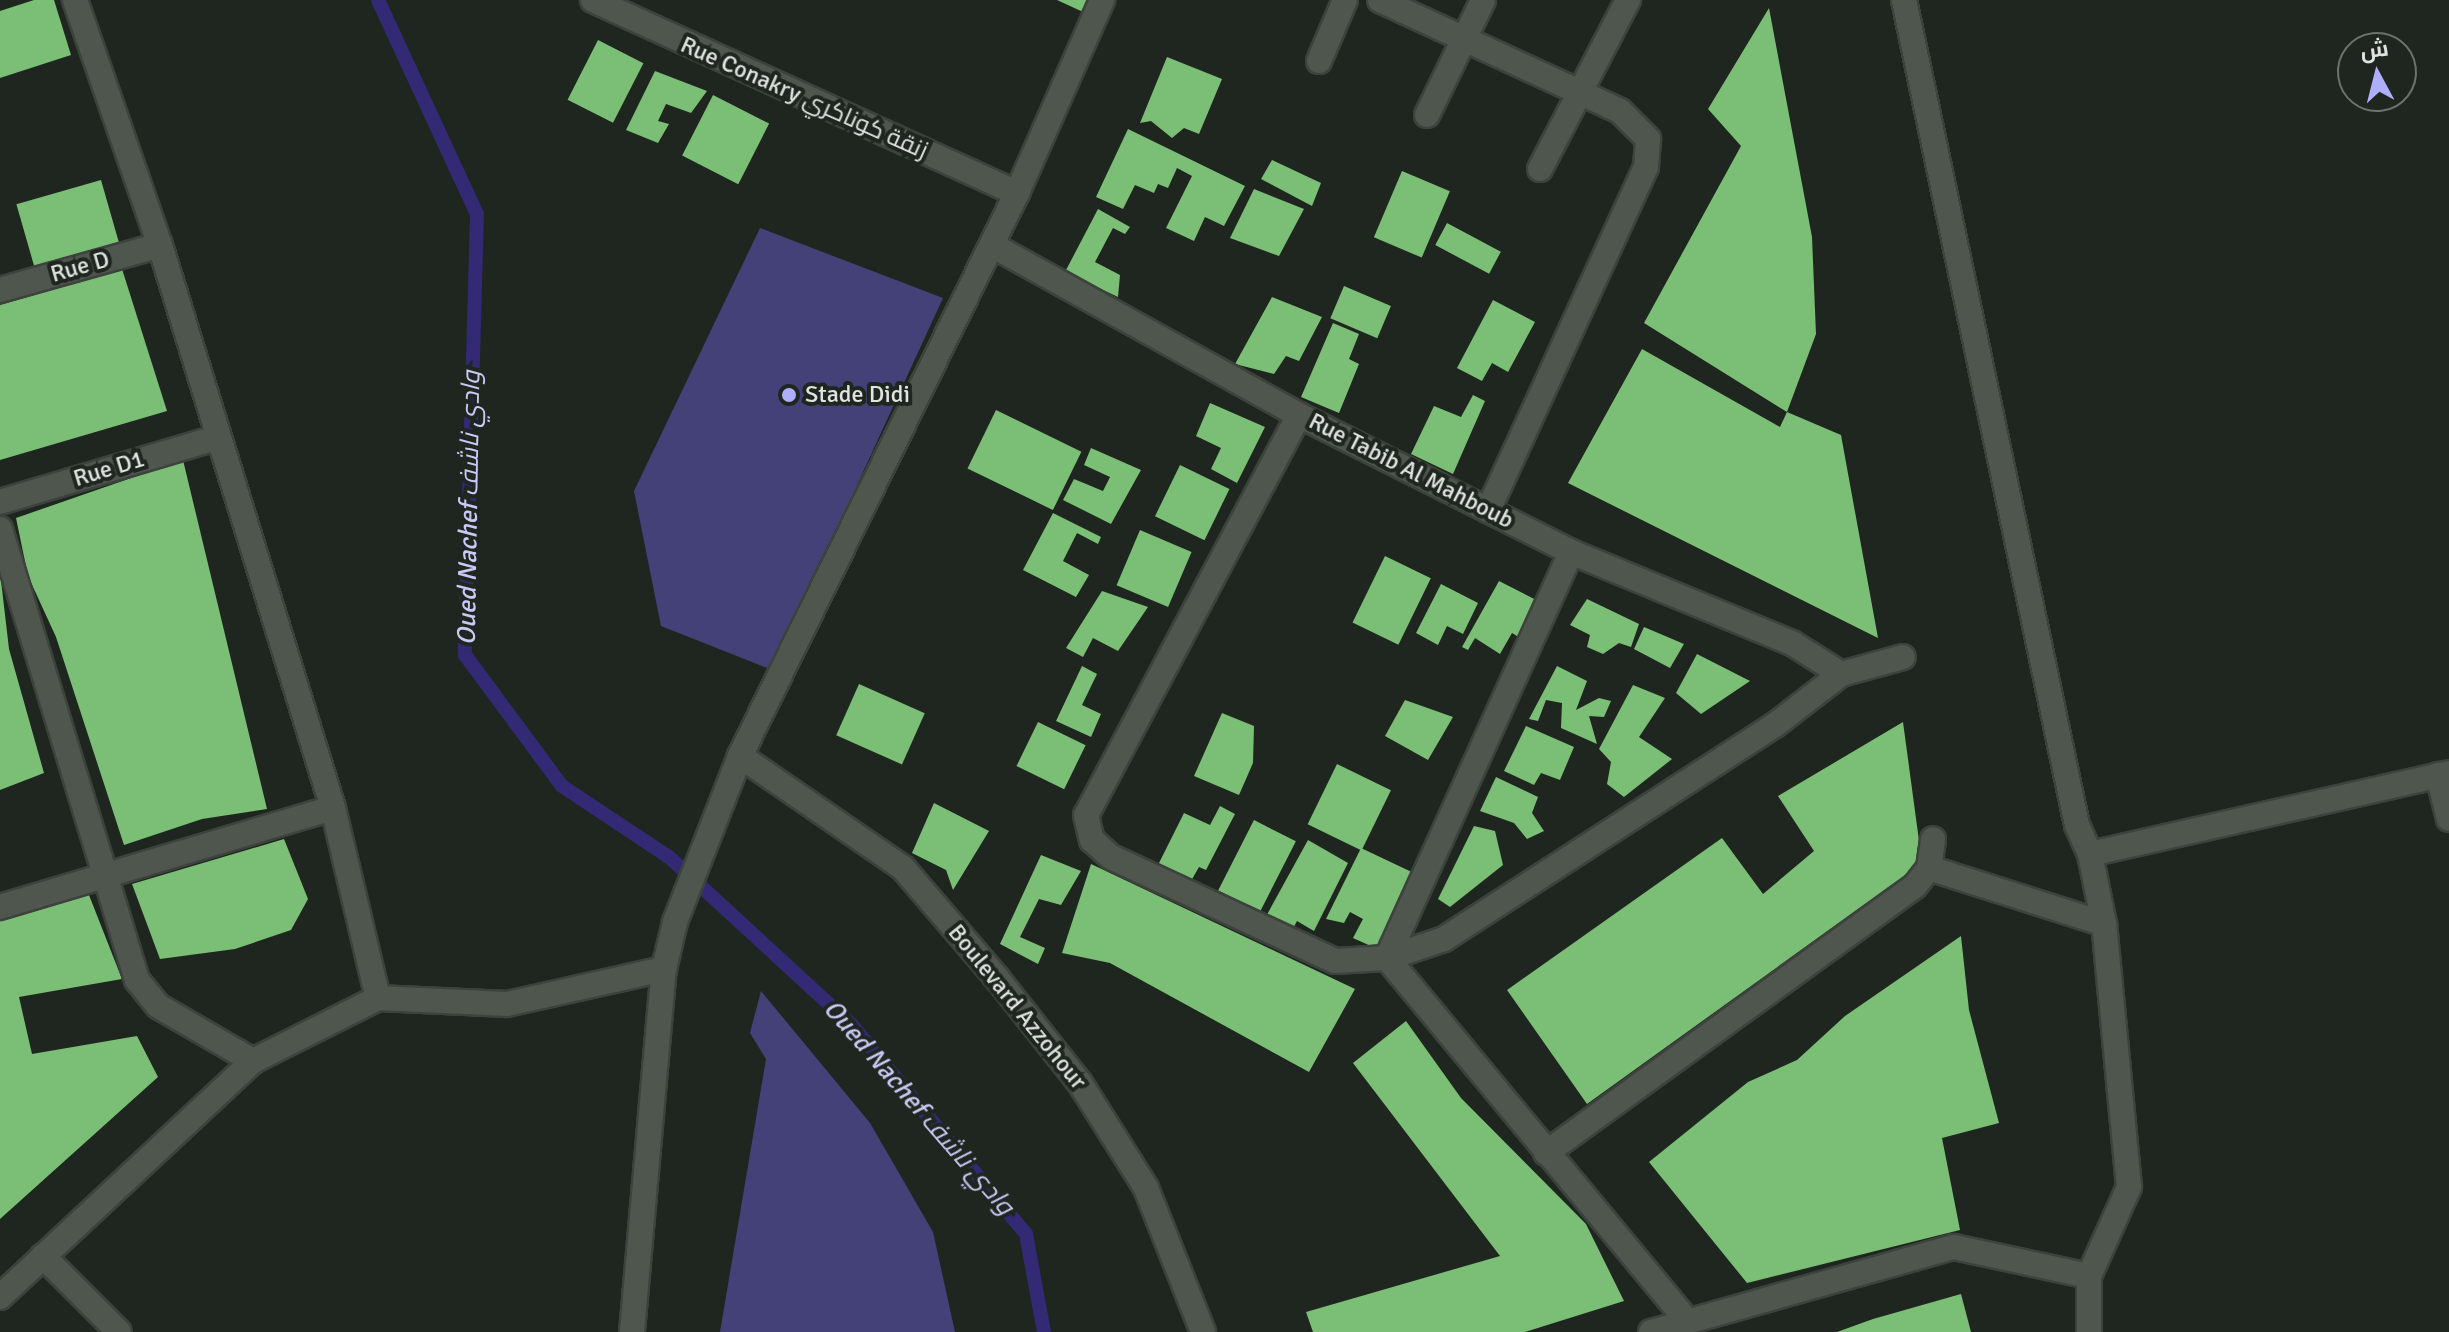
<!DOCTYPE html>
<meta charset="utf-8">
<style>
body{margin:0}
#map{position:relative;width:2449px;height:1332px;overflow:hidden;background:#1f261f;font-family:Signika,Cairo,sans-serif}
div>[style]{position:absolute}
.green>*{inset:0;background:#444178}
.stream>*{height:14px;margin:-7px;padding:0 7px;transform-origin:7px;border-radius:7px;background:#342974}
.building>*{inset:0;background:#7bbe76;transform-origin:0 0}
.roads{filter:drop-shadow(2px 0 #3d423d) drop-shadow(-2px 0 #3d423d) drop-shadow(0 2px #3d423d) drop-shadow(0 -2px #3d423d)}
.minor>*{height:24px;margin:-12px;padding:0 12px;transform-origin:12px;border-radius:12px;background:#4f564e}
.tertiary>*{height:24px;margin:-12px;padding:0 12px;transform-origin:12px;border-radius:12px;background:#4f564e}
.secondary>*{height:24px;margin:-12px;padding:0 12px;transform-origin:12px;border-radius:12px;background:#4f564e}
.dots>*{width:22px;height:22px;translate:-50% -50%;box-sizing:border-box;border:4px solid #1f261f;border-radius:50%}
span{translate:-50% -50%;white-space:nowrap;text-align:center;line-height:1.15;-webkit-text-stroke:8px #1f261f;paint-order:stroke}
.street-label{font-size:24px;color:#e0e4e0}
.poi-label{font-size:24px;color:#e0e4e0}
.left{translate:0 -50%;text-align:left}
.water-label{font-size:26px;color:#c9c9f5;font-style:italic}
.north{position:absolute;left:2337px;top:32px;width:80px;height:80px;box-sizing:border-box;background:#1f261f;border:2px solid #6c726c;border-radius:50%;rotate:353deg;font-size:22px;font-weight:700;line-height:32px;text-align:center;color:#e0e4e0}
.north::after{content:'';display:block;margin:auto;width:28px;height:36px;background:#afaefa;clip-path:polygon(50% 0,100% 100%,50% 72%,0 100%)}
</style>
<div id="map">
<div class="green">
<i style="clip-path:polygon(760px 228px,943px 298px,772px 670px,661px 626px,634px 491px)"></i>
<i style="clip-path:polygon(761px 991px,870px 1123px,933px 1232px,955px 1332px,720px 1332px,766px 1059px,750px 1033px)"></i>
</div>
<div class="stream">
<i style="left:378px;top:0;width:236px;rotate:65.2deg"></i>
<i style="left:477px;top:214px;width:441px;rotate:91.6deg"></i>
<i style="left:465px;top:655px;width:163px;rotate:53.5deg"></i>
<i style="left:562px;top:786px;width:128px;rotate:33.6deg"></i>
<i style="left:669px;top:857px;width:248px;rotate:42.6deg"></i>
<i style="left:852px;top:1025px;width:272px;rotate:50.2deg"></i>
<i style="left:1026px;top:1234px;width:100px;rotate:79.6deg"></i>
</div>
<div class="building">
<i style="clip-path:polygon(34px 0,54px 0,71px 55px,0 78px,0 11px)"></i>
<i style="clip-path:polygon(1057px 0,1089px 0,1083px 12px)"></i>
<i style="clip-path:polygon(1769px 8px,1812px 237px,1816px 334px,1787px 412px,1644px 323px,1741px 146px,1708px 109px)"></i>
<i style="left:598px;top:40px;width:51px;height:67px;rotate:27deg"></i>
<i style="clip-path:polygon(1167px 57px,1222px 79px,1199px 134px,1184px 128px,1172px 138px,1151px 121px,1140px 123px)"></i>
<i style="clip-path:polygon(655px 71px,707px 91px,691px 113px,666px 104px,658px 121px,669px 124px,658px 143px,626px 130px)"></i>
<i style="left:713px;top:95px;width:63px;height:68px;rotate:27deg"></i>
<i style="clip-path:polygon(1128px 129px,1245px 186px,1224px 226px,1205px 217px,1194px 241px,1166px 228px,1192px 176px,1177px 168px,1168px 188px,1158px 184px,1154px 193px,1135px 185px,1123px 209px,1096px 197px)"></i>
<i style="clip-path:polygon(1272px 160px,1321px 183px,1312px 206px,1261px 179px)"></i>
<i style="left:1402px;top:171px;width:52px;height:72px;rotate:23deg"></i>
<i style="left:101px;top:180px;width:66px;height:88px;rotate:74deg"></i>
<i style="clip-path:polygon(1254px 189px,1304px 209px,1279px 256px,1230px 238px)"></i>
<i style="clip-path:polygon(1098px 209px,1130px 227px,1125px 234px,1113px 228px,1095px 262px,1120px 275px,1118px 297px,1065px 272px)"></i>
<i style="left:1447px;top:223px;width:61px;height:25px;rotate:28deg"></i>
<i style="clip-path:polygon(122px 269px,167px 411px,0 460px,0 305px)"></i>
<i style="left:1344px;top:286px;width:51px;height:35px;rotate:23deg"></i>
<i style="clip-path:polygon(1272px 297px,1322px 317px,1299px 361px,1286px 356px,1274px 374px,1235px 364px)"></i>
<i style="clip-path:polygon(1493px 300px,1535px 322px,1508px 372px,1492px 363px,1482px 381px,1457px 368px)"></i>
<i style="clip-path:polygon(1333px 323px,1359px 334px,1349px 359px,1359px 364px,1339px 413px,1301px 397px)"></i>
<i style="clip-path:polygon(1642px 349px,1780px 427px,1787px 412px,1841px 435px,1878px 638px,1568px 483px)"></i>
<i style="clip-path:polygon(1473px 395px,1485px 401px,1453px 474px,1411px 454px,1434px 406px,1461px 417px)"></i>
<i style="clip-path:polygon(1210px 403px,1265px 427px,1237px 483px,1211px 469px,1221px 448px,1196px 436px)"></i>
<i style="left:996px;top:410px;width:95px;height:65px;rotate:26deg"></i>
<i style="clip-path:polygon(1091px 448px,1141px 470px,1111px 524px,1063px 500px,1074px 479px,1103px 491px,1110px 477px,1084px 465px)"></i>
<i style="clip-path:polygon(183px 460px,267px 809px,202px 819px,124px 845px,56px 637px,28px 576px,16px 518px)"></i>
<i style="left:1180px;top:465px;width:55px;height:57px;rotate:26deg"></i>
<i style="clip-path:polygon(1053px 513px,1101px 537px,1098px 544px,1077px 533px,1063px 561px,1089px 575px,1076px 597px,1023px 570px)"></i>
<i style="left:1140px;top:530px;width:56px;height:60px;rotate:23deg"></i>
<i style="left:1385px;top:556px;width:51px;height:74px;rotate:26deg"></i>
<i style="clip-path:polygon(0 572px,9px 649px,44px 773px,0 790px)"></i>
<i style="clip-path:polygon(1499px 581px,1542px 603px,1522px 639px,1512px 633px,1500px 654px,1475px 638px,1468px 650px,1462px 647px)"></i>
<i style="clip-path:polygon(1441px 584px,1478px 603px,1463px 634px,1447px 626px,1438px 645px,1416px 633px)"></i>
<i style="clip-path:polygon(1102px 591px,1148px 607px,1118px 651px,1093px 638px,1083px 657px,1066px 648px)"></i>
<i style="clip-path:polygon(1587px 599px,1639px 624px,1631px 647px,1619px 643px,1603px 654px,1587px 647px,1590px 635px,1570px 625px)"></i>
<i style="clip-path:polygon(1644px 627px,1684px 644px,1670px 668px,1634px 649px)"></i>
<i style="clip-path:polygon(1697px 654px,1750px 681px,1701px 714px,1676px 693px)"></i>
<i style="clip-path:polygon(1082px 666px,1097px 674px,1082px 705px,1101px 714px,1091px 737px,1056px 721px)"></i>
<i style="clip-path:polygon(1557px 666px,1587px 681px,1576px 710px,1599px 698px,1611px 701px,1604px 717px,1589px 716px,1597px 744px,1561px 728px,1562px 703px,1546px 700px,1538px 721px,1529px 719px)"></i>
<i style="left:859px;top:684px;width:72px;height:56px;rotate:24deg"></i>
<i style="clip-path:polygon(1633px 685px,1665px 698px,1639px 737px,1672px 759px,1624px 797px,1607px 784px,1611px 762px,1599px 749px)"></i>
<i style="clip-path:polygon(1405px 700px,1453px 717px,1428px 760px,1385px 736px)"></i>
<i style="clip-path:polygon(1222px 713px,1254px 726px,1253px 763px,1239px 795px,1194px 776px)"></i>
<i style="left:1038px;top:722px;width:53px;height:49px;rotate:26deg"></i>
<i style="clip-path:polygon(1903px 722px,1922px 863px,1587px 1104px,1507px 990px,1722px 838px,1763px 894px,1814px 851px,1778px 796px)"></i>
<i style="clip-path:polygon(1526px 726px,1574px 747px,1560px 780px,1541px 773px,1534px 785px,1504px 771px)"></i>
<i style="left:1337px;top:764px;width:60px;height:67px;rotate:26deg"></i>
<i style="clip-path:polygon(1496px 777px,1538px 797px,1532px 813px,1544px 831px,1527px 839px,1514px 823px,1480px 811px)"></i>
<i style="clip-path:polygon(934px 803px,989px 831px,953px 890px,946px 870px,912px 853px)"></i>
<i style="clip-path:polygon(1220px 806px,1235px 814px,1206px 870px,1199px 867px,1191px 881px,1158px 865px,1184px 813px,1210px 825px)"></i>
<i style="left:1254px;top:820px;width:47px;height:79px;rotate:27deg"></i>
<i style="clip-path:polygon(1474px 826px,1495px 831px,1503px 865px,1450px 907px,1438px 899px)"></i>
<i style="clip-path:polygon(284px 839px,308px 899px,291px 930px,235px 949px,160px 959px,132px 884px)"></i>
<i style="clip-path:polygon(1308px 840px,1348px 863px,1314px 931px,1297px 921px,1290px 934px,1264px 920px)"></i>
<i style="clip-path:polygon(1361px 848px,1418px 875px,1382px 951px,1353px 938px,1363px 919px,1350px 912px,1344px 923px,1326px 919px)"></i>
<i style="clip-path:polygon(1041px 855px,1081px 871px,1061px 905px,1039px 899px,1020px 937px,1045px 948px,1038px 964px,1000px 944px)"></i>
<i style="clip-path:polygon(1091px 864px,1355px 989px,1309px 1072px,1110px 963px,1062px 953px)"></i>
<i style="clip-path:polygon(87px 890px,122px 979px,19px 997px,32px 1054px,137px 1036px,158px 1077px,0 1219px,0 918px)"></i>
<i style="clip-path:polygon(1961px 936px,1969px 1010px,1999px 1123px,1942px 1138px,1960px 1230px,1747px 1283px,1649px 1162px,1748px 1082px,1797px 1060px,1845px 1016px)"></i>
<i style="clip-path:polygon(1406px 1021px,1461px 1098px,1586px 1224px,1624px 1301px,1525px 1332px,1313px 1332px,1306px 1312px,1500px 1256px,1353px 1063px)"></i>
<i style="clip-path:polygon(1961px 1294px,1971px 1332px,1837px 1332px,1873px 1319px)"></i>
</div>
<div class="roads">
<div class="minor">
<i style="left:75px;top:0;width:259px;rotate:70.9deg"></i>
<i style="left:160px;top:245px;width:589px;rotate:72.92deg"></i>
<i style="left:333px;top:808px;width:195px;rotate:76.7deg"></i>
<i style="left:593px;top:0;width:466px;rotate:24.5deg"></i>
<i style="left:1380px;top:0;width:264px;rotate:24.8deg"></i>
<i style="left:1620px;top:111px;width:40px;rotate:45deg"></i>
<i style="left:1648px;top:139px;width:28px;rotate:94deg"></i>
<i style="left:1646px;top:167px;width:378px;rotate:114.7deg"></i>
<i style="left:1904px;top:0;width:843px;rotate:78.16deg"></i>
<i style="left:2077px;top:825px;width:32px;rotate:66deg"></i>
<i style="left:1319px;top:61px;width:66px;rotate:-66.9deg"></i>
<i style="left:1427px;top:115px;width:128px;rotate:-64deg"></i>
<i style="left:1540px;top:169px;width:191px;rotate:-62.5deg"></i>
<i style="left:992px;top:245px;width:351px;rotate:29deg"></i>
<i style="left:1299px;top:415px;width:305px;rotate:26.7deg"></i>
<i style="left:1571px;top:552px;width:239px;rotate:22.4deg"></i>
<i style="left:1792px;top:643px;width:58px;rotate:32.3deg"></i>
<i style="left:0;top:290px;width:166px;rotate:-15.7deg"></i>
<i style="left:1299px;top:415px;width:453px;rotate:118deg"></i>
<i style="left:1086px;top:815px;width:26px;rotate:77deg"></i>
<i style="left:1092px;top:840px;width:25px;rotate:42deg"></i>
<i style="left:1111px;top:857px;width:247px;rotate:24.9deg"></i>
<i style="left:1335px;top:961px;width:52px;rotate:-3.3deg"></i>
<i style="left:1387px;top:958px;width:60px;rotate:-18.4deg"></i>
<i style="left:1444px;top:939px;width:394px;rotate:-32.9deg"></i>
<i style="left:1775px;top:725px;width:83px;rotate:-37.7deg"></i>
<i style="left:1841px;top:674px;width:64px;rotate:-15.3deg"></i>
<i style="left:0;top:502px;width:228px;rotate:-16.5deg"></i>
<i style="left:0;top:529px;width:471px;rotate:73.1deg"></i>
<i style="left:137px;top:980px;width:33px;rotate:51deg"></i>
<i style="left:158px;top:1006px;width:110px;rotate:30.1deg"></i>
<i style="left:2438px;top:775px;width:45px;rotate:76deg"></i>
<i style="left:1929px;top:868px;width:184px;rotate:17.7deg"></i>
<i style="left:0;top:907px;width:347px;rotate:-16.6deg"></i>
<i style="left:1387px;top:958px;width:471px;rotate:50.4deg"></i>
<i style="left:1387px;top:958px;width:446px;rotate:-65.6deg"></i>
<i style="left:1546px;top:1153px;width:455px;rotate:-35.9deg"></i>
<i style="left:1915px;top:886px;width:23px;rotate:-52deg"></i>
<i style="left:1929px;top:868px;width:29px;rotate:-82deg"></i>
<i style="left:43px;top:1256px;width:107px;rotate:45deg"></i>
<i style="left:0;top:1297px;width:346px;rotate:-43deg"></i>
<i style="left:253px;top:1061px;width:140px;rotate:-26.7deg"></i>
<i style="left:378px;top:998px;width:129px;rotate:2.7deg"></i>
<i style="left:507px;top:1004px;width:161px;rotate:-12.6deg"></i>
<i style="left:1651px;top:1332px;width:315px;rotate:-15.7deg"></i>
<i style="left:1954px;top:1247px;width:138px;rotate:12.1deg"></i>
<i style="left:2089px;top:1332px;width:56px;rotate:-90deg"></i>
<i style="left:2089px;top:1276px;width:98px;rotate:-65.8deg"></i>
<i style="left:2129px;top:1187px;width:264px;rotate:-95.4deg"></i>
<i style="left:2104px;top:924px;width:71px;rotate:-101.3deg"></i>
<i style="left:2090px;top:854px;width:368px;rotate:-12.7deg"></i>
</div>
<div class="tertiary">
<i style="left:740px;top:756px;width:198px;rotate:34.5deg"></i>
<i style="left:903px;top:868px;width:145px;rotate:49.5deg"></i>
<i style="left:997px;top:978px;width:134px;rotate:51.7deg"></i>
<i style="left:1080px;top:1083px;width:124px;rotate:57.8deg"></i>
<i style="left:1146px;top:1188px;width:155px;rotate:68.4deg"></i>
</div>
<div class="secondary">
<i style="left:632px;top:1332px;width:364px;rotate:-85deg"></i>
<i style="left:664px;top:969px;width:48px;rotate:-76.8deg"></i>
<i style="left:675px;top:922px;width:178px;rotate:-68.6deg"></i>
<i style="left:740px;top:756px;width:627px;rotate:-63.8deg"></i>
<i style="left:1017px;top:193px;width:211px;rotate:-66.2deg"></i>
</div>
</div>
<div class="dots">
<i style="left:789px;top:395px;background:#afaefa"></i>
</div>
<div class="street-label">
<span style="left:804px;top:98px;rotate:24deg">Rue Conakry زنقة كوناكري</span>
<span style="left:80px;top:267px;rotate:-16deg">Rue D</span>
<span style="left:109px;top:469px;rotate:-17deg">Rue D1</span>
<span style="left:1411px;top:471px;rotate:27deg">Rue Tabib Al Mahboub</span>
<span style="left:1017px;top:1007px;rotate:51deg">Boulevard Azzohour</span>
</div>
<div class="poi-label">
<span class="left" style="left:805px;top:395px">Stade Didi</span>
</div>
<div class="water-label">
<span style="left:470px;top:508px;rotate:-89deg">Oued Nachef وادي ناشف</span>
<span style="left:918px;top:1108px;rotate:49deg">Oued Nachef وادي ناشف</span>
</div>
<div class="north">ش</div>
</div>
